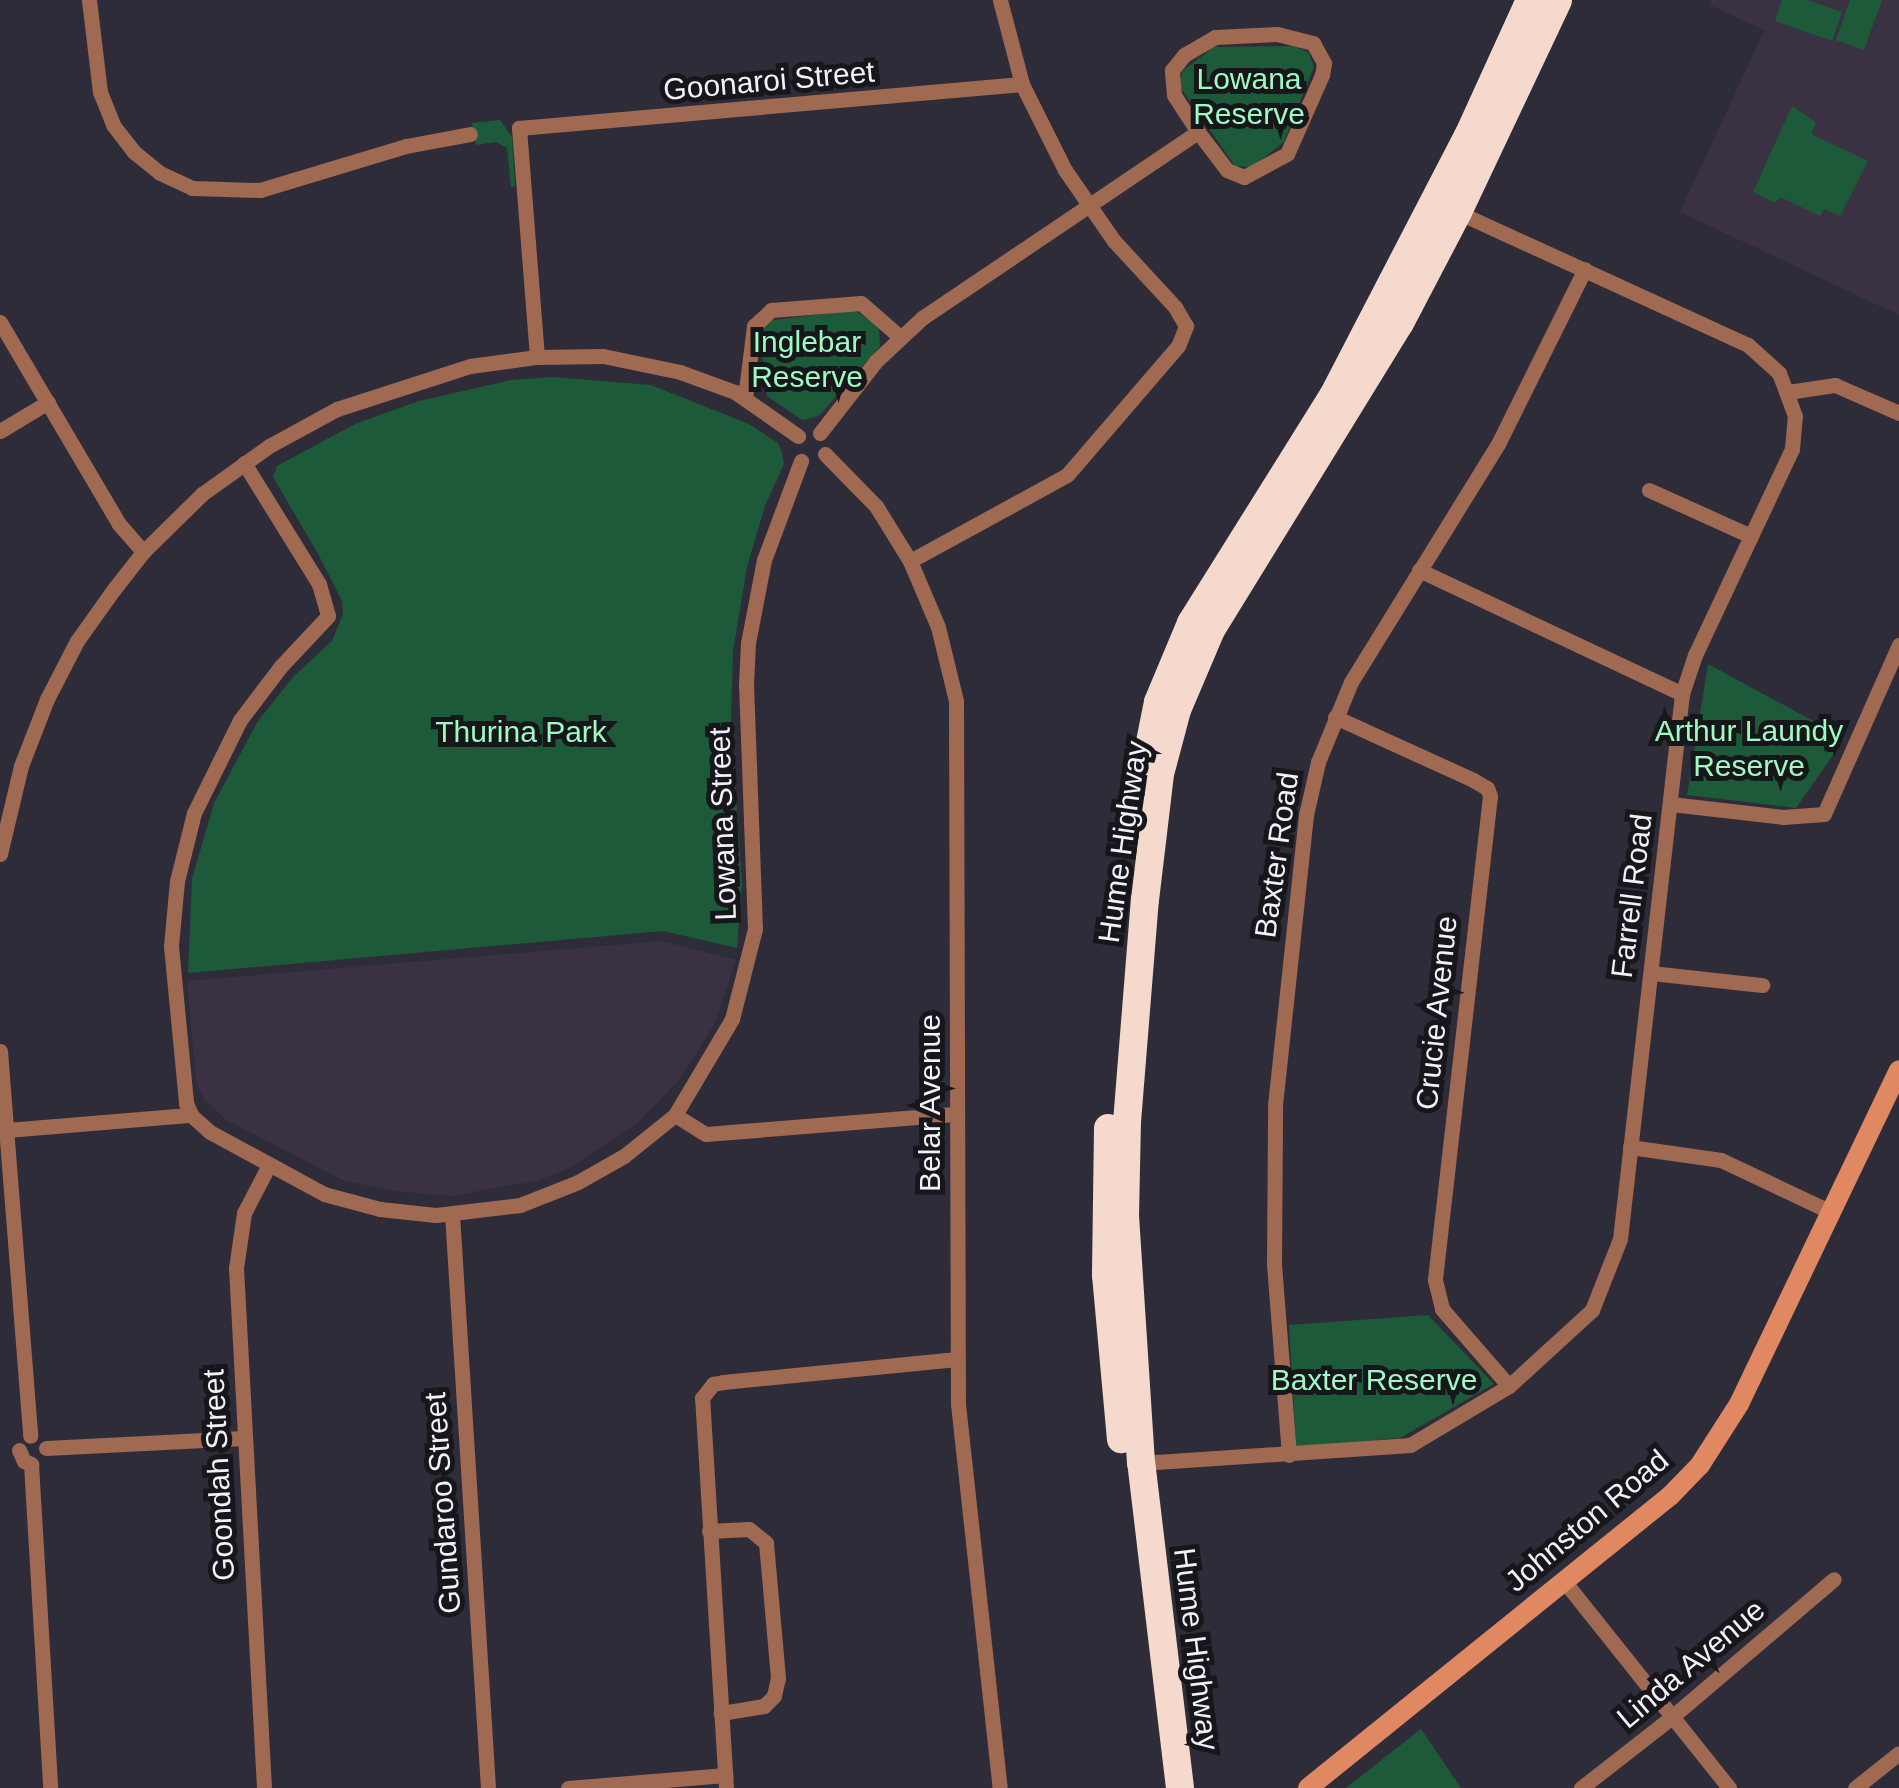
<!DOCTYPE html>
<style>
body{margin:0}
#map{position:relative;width:1899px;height:1788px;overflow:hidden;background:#2e2c38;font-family:Arial,sans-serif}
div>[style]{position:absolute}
.education>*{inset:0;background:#3a3242}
.green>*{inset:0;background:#1c5a39}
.street>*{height:15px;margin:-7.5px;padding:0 7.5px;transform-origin:7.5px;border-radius:7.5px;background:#a06951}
.secondary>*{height:20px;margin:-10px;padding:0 10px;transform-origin:10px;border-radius:10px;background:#e08862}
.highway>*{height:28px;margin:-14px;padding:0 14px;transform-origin:14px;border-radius:14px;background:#f5d9cd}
span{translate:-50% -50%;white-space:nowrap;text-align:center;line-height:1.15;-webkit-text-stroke:10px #16161b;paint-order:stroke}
.park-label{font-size:30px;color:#9efac3}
.street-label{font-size:30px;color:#f2f1f9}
</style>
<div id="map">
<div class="education">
<i style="clip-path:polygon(1712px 0,1899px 0,1899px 315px,1680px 212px,1764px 31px,1877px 84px,1710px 5px)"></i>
<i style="clip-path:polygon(662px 941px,736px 960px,715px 1023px,680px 1079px,635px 1125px,570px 1168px,539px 1180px,452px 1196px,394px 1191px,342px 1180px,225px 1119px,204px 1099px,196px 1081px,187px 981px)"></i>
</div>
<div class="green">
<i style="clip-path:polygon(1782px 0,1807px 0,1842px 12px,1832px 41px,1775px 21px)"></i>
<i style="clip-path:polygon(1850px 0,1882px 0,1864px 50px,1836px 40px)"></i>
<i style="clip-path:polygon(1295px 46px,1309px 53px,1314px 67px,1284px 142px,1252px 167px,1235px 166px,1180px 87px,1182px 71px,1214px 47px)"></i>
<i style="clip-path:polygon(1792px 106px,1816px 122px,1811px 134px,1868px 161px,1840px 216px,1824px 209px,1820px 216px,1780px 197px,1775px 203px,1753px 192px)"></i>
<i style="clip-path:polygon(500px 120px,512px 137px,515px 186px,511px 187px,507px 148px,495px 142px,476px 145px,472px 123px)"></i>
<i style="clip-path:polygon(854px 310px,879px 326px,880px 346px,819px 416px,802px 420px,767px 396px,760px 340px,766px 321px)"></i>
<i style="clip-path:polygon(554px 377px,651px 385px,749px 424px,778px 443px,782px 453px,784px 464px,765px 506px,747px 567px,733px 651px,731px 721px,742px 885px,737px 948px,663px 931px,188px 973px,192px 879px,214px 803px,258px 721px,294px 676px,332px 641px,343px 614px,342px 601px,317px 552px,273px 477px,277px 466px,355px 424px,419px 401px,511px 380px)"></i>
<i style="clip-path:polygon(1708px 664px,1845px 738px,1796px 808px,1687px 795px)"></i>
<i style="clip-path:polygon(1428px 1315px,1494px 1384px,1400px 1438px,1296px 1447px,1289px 1325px)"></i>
<i style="clip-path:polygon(1421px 1729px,1461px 1788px,1346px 1788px)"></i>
</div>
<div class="street">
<i style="left:89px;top:0;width:93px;rotate:83.2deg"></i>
<i style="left:100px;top:92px;width:35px;rotate:68deg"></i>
<i style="left:113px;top:125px;width:34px;rotate:52deg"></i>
<i style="left:134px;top:152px;width:33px;rotate:39deg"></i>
<i style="left:160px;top:173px;width:35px;rotate:25deg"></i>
<i style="left:192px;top:188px;width:68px;rotate:1.7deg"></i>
<i style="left:260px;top:190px;width:152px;rotate:-16.8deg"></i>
<i style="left:406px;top:146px;width:65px;rotate:-10.6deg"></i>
<i style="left:1277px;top:34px;width:37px;rotate:14deg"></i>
<i style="left:1313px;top:43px;width:23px;rotate:61deg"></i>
<i style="left:1324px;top:63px;width:12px;rotate:99deg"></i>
<i style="left:1322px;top:75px;width:86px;rotate:113.9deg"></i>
<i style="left:1287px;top:154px;width:49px;rotate:151.9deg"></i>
<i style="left:1244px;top:177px;width:18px;rotate:-158deg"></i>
<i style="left:1227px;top:170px;width:48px;rotate:-127.3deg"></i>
<i style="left:1198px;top:132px;width:44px;rotate:-123deg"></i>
<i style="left:1174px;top:95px;width:25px;rotate:-95deg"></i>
<i style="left:1172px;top:70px;width:19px;rotate:-51deg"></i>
<i style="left:1184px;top:55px;width:36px;rotate:-30deg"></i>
<i style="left:1215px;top:37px;width:62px;rotate:-2.8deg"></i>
<i style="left:0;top:322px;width:234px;rotate:59.5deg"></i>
<i style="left:119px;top:524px;width:37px;rotate:49deg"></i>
<i style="left:537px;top:357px;width:230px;rotate:-94.5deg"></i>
<i style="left:519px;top:128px;width:505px;rotate:-5deg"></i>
<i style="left:1788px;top:392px;width:48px;rotate:-8.5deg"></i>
<i style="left:1835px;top:385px;width:70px;rotate:23.6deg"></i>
<i style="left:745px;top:398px;width:73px;rotate:-82.9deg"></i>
<i style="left:754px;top:326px;width:23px;rotate:-43deg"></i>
<i style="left:771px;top:310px;width:90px;rotate:-4.4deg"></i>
<i style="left:861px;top:303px;width:52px;rotate:41.1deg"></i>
<i style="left:0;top:431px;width:56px;rotate:-31.1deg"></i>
<i style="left:820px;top:433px;width:91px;rotate:-52.1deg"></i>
<i style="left:876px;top:361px;width:63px;rotate:-43.1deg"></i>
<i style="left:922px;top:318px;width:333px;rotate:-34deg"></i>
<i style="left:825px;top:454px;width:73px;rotate:45.6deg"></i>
<i style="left:876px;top:506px;width:65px;rotate:58.3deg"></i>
<i style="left:910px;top:561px;width:72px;rotate:67deg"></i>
<i style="left:938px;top:627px;width:76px;rotate:76.3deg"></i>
<i style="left:956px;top:701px;width:703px;rotate:89.84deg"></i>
<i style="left:958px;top:1404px;width:386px;rotate:83.8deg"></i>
<i style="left:244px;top:463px;width:142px;rotate:58.2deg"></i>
<i style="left:319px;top:584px;width:33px;rotate:74deg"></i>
<i style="left:328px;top:616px;width:69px;rotate:133.2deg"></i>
<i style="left:281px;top:666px;width:68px;rotate:127.2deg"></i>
<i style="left:240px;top:720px;width:104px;rotate:116.3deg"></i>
<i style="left:194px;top:813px;width:70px;rotate:104deg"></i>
<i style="left:177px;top:881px;width:65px;rotate:95.3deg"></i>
<i style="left:171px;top:946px;width:158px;rotate:84.5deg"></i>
<i style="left:186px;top:1103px;width:13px;rotate:67deg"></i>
<i style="left:191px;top:1115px;width:25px;rotate:42deg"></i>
<i style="left:210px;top:1132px;width:130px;rotate:28.5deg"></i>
<i style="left:324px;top:1194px;width:58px;rotate:15deg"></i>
<i style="left:380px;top:1209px;width:56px;rotate:6.1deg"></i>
<i style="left:436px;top:1215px;width:85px;rotate:-6.8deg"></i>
<i style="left:520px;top:1205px;width:62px;rotate:-21.6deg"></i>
<i style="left:578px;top:1182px;width:53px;rotate:-29.5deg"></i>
<i style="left:624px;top:1156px;width:65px;rotate:-38.8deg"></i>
<i style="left:675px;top:1115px;width:112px;rotate:-59.3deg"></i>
<i style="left:732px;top:1019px;width:93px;rotate:-75.7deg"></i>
<i style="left:755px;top:929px;width:244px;rotate:-92.1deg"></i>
<i style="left:746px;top:685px;width:42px;rotate:-87.3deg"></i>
<i style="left:748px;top:643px;width:85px;rotate:-79.1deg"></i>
<i style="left:764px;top:560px;width:106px;rotate:-69.5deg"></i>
<i style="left:1649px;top:490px;width:112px;rotate:24.3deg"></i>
<i style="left:910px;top:561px;width:179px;rotate:-28.7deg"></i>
<i style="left:1067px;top:475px;width:170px;rotate:-49.3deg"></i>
<i style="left:1178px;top:346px;width:22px;rotate:-68deg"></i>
<i style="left:1186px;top:326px;width:22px;rotate:-120deg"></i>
<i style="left:1175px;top:307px;width:90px;rotate:-132.7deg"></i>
<i style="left:1114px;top:241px;width:86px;rotate:-124.6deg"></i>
<i style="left:1065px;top:170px;width:96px;rotate:-116.6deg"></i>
<i style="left:1022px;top:84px;width:87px;rotate:-104.7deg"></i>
<i style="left:1419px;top:570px;width:291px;rotate:25.2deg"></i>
<i style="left:1335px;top:717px;width:152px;rotate:24.5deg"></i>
<i style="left:1473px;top:780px;width:16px;rotate:30deg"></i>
<i style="left:1487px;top:788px;width:9px;rotate:69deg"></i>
<i style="left:1490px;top:796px;width:487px;rotate:96.5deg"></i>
<i style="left:1435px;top:1280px;width:30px;rotate:76deg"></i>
<i style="left:1442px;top:1309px;width:102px;rotate:49deg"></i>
<i style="left:1671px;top:804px;width:113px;rotate:6.6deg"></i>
<i style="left:1783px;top:817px;width:41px;rotate:-4.2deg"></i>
<i style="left:1824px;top:814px;width:185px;rotate:-66.1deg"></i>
<i style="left:0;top:854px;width:90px;rotate:-76.6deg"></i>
<i style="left:21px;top:766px;width:72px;rotate:-68.8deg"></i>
<i style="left:47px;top:699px;width:65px;rotate:-62.7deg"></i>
<i style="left:77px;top:641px;width:64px;rotate:-54.6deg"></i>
<i style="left:114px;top:589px;width:47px;rotate:-51.9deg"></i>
<i style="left:143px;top:552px;width:83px;rotate:-44.5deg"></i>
<i style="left:202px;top:494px;width:82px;rotate:-35.6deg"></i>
<i style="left:269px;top:446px;width:77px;rotate:-28.6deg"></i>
<i style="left:337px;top:409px;width:140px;rotate:-17.9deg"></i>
<i style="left:470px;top:366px;width:68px;rotate:-7.7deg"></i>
<i style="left:537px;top:357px;width:66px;rotate:-0.9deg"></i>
<i style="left:603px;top:356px;width:79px;rotate:11.7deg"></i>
<i style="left:680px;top:372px;width:59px;rotate:20deg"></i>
<i style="left:735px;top:392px;width:77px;rotate:34.9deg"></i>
<i style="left:1651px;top:973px;width:112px;rotate:6.2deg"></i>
<i style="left:0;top:1051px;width:386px;rotate:85.5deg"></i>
<i style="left:675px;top:1115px;width:36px;rotate:32deg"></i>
<i style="left:706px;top:1134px;width:252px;rotate:-4.6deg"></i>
<i style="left:7px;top:1130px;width:185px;rotate:-4.7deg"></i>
<i style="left:1630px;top:1147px;width:92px;rotate:8.1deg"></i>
<i style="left:1721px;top:1160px;width:122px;rotate:25.3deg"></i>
<i style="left:452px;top:1214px;width:575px;rotate:86.41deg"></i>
<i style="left:46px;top:1448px;width:198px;rotate:-2.9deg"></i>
<i style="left:19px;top:1450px;width:12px;rotate:66deg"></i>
<i style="left:24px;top:1461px;width:8px;rotate:23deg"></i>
<i style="left:1289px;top:1455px;width:191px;rotate:-94.5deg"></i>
<i style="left:1274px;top:1265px;width:160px;rotate:-89.6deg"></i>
<i style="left:1275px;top:1105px;width:292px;rotate:-83.9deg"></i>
<i style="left:1306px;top:815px;width:54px;rotate:-77.2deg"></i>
<i style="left:1318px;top:762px;width:87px;rotate:-67.6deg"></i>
<i style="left:1351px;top:682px;width:280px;rotate:-58.3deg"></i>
<i style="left:1498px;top:444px;width:195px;rotate:-63.6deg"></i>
<i style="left:1141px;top:1463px;width:270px;rotate:-3.8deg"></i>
<i style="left:1410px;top:1445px;width:115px;rotate:-30.8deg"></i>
<i style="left:1509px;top:1386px;width:113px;rotate:-42.5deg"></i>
<i style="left:1592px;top:1310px;width:76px;rotate:-68.5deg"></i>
<i style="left:1620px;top:1239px;width:549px;rotate:-83.51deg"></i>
<i style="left:1682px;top:694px;width:41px;rotate:-71.6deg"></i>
<i style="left:1695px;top:655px;width:228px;rotate:-64.8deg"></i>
<i style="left:1792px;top:449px;width:33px;rotate:-85deg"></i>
<i style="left:1795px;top:416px;width:46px;rotate:-110.4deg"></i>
<i style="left:1779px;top:373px;width:42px;rotate:-137.9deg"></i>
<i style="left:1748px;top:345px;width:319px;rotate:-155.4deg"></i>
<i style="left:31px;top:1464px;width:325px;rotate:86.6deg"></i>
<i style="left:709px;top:1531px;width:40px;rotate:-2.9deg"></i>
<i style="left:749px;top:1529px;width:22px;rotate:39deg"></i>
<i style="left:766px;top:1543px;width:136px;rotate:84.9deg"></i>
<i style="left:778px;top:1678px;width:18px;rotate:103deg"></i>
<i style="left:774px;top:1696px;width:14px;rotate:135deg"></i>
<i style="left:764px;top:1706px;width:44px;rotate:170.8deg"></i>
<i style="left:1564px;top:1581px;width:265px;rotate:51.4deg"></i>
<i style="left:264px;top:1788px;width:521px;rotate:-93.08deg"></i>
<i style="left:236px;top:1268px;width:56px;rotate:-81.7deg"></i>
<i style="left:244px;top:1213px;width:54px;rotate:-62.5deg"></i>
<i style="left:568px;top:1788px;width:158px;rotate:-4.7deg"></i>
<i style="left:726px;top:1788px;width:391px;rotate:-93.5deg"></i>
<i style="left:702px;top:1398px;width:18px;rotate:-52deg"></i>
<i style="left:713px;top:1384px;width:10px;rotate:-11deg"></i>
<i style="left:723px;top:1382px;width:235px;rotate:-5.6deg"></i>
<i style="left:1581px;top:1788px;width:117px;rotate:-38deg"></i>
<i style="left:1673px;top:1716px;width:211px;rotate:-40.4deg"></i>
<i style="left:1855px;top:1788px;width:56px;rotate:-38.5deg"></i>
</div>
<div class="secondary">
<i style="left:1308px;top:1788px;width:465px;rotate:-38.9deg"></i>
<i style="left:1670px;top:1496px;width:43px;rotate:-45.9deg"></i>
<i style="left:1700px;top:1465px;width:72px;rotate:-57.4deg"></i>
<i style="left:1739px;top:1404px;width:370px;rotate:-64.4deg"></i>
</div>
<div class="highway">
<i style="left:1145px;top:767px;width:66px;rotate:-78.7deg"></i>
<i style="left:1158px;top:702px;width:86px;rotate:-67.3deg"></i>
<i style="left:1191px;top:623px;width:268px;rotate:-58deg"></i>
<i style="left:1333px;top:396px;width:293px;rotate:-62.6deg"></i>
<i style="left:1468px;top:136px;width:149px;rotate:-65.5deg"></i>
<i style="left:1108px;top:1128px;width:147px;rotate:90.8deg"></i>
<i style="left:1106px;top:1275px;width:165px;rotate:84.8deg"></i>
<i style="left:1180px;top:1788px;width:327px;rotate:-96.8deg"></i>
<i style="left:1141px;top:1463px;width:248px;rotate:-93.7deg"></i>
<i style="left:1125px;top:1216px;width:94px;rotate:-88.8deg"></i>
<i style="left:1127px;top:1122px;width:223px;rotate:-85.4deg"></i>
<i style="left:1145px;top:900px;width:127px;rotate:-83.2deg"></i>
<i style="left:1160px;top:774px;width:66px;rotate:-75.1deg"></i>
<i style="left:1177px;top:710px;width:87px;rotate:-67deg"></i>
<i style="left:1211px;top:630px;width:361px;rotate:-58.4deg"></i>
<i style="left:1400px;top:323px;width:125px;rotate:-62.4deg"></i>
<i style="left:1458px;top:212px;width:234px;rotate:-64.7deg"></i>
</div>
<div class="park-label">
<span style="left:1249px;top:96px">Lowana<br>Reserve</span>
<span style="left:807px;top:359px">Inglebar<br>Reserve</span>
<span style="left:1749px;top:748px">Arthur Laundy<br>Reserve</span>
<span style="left:521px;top:732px">Thurina Park</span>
<span style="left:1374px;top:1380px">Baxter Reserve</span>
</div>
<div class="street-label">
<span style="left:769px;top:81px;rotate:-5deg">Goonaroi Street</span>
<span style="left:723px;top:824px;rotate:-92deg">Lowana Street</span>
<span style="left:1123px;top:842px;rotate:-82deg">Hume Highway</span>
<span style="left:1277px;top:855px;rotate:-82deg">Baxter Road</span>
<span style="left:1632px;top:896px;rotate:-83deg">Farrell Road</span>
<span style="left:1437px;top:1013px;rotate:-84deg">Crucie Avenue</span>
<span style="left:930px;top:1103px;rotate:-90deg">Belar Avenue</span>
<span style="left:219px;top:1475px;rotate:-93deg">Goondah Street</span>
<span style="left:443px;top:1503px;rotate:-94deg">Gundaroo Street</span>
<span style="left:1587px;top:1521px;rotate:-40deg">Johnston Road</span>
<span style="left:1196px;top:1649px;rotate:83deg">Hume Highway</span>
<span style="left:1691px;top:1664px;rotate:-40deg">Linda Avenue</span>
</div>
</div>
